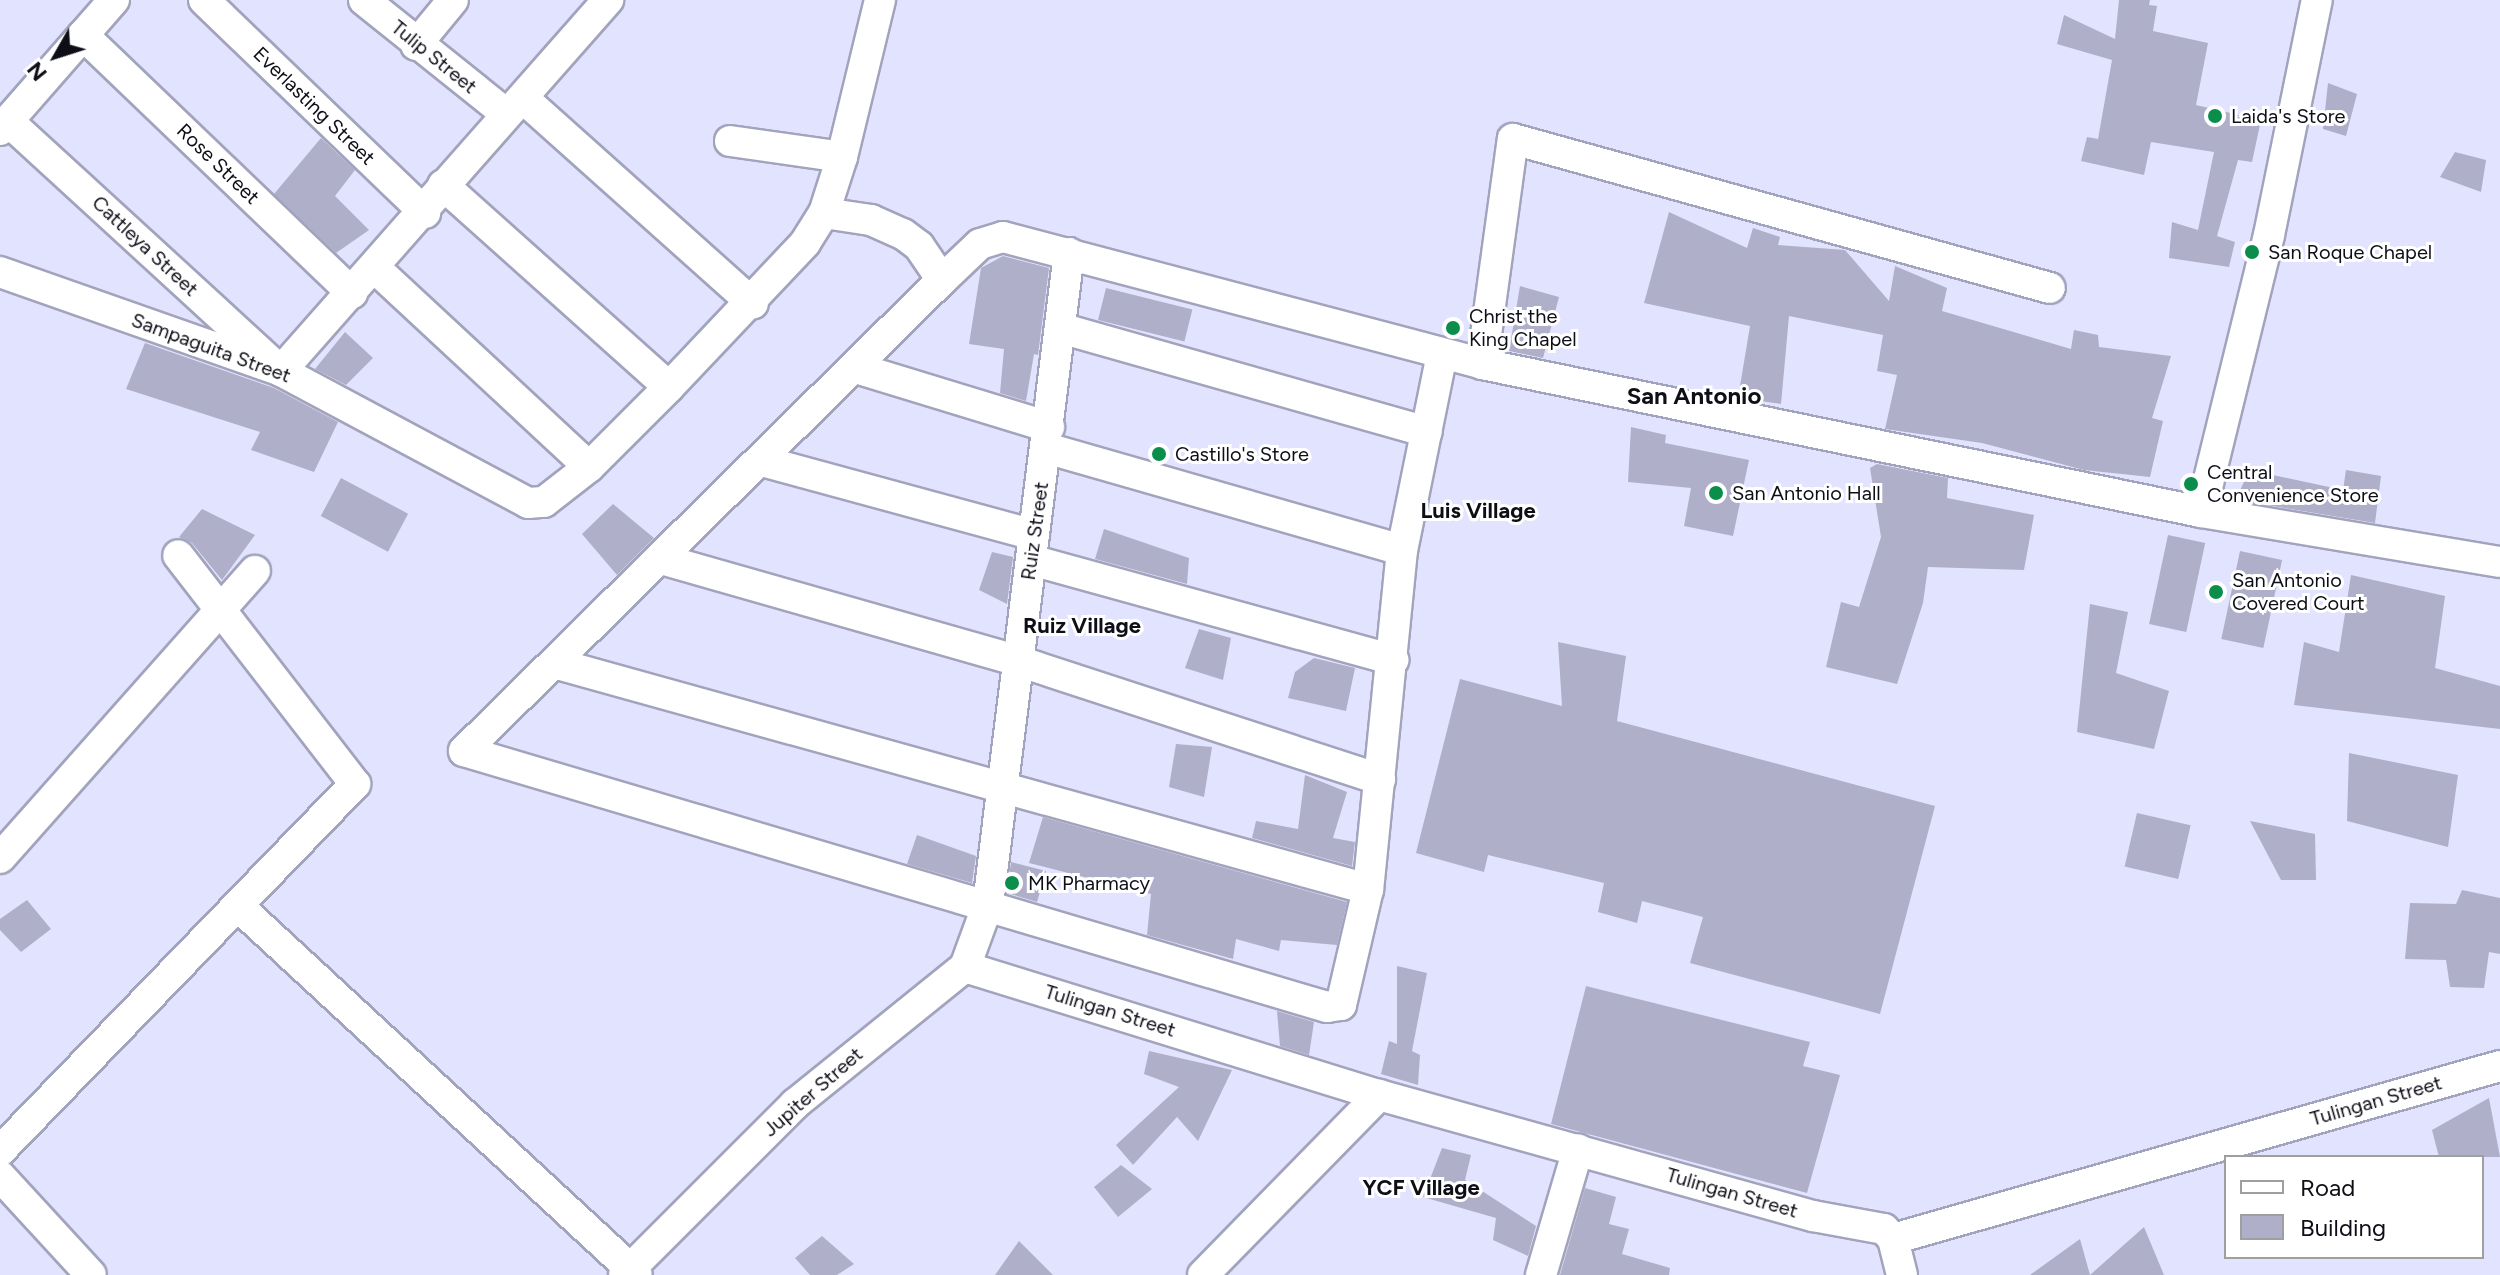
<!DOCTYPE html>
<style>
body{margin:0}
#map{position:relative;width:2500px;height:1275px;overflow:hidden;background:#e2e3fe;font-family:Figtree,sans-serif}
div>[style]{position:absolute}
.building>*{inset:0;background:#afafc9;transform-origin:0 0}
.roads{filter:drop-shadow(2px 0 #a2a3bc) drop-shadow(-2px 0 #a2a3bc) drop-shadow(0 2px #a2a3bc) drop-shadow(0 -2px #a2a3bc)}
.street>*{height:30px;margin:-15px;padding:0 15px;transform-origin:15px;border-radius:15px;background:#fff}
.dots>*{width:22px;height:22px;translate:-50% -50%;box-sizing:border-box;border:4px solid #fff;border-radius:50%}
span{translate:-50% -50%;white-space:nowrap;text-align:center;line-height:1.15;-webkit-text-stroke:6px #fff;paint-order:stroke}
.street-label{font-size:20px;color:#0e0e17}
.poi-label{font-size:20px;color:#0e0e17}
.left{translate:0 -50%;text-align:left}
.neighbourhood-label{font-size:22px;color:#0e0e17;font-weight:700}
.quarter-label{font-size:24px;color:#0e0e17;font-weight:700}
.legend{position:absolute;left:2224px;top:1155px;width:260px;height:104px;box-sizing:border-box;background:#fff;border:2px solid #9f9fa2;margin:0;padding:10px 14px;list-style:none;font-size:24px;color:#0e0e17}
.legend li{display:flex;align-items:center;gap:16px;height:40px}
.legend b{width:40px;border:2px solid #9f9fa2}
.north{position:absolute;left:16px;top:16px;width:80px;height:80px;-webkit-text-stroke:6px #fff;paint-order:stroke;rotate:231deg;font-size:22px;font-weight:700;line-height:32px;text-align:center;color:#0e0e17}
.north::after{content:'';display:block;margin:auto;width:28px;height:36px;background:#0e0e17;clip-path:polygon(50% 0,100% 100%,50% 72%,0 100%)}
</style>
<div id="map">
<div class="building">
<i style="clip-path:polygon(2119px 0,2150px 0,2149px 5px,2157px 6px,2153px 31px,2208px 43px,2196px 105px,2261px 120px,2252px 162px,2238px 160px,2217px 236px,2235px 242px,2229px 267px,2169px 258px,2172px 222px,2198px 230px,2214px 152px,2151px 142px,2144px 175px,2081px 161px,2087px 137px,2098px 139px,2112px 60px,2057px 44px,2064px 15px,2115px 39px)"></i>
<i style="clip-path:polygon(2328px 83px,2357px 94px,2346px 136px,2323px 129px)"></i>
<i style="clip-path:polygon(321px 138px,355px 170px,335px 196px,369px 230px,336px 253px,274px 194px)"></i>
<i style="clip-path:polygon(2455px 152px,2486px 160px,2481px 192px,2440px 177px)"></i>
<i style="clip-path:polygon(1669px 212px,1747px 248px,1753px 228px,1780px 237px,1778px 245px,1845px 250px,1889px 301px,1895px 266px,1947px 288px,1942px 311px,2071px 349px,2074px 330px,2098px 335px,2099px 347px,2171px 356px,2152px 418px,2163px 421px,2150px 477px,2084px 470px,1982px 443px,1885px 429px,1897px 375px,1877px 371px,1883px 335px,1789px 316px,1781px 404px,1738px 398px,1750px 326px,1644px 303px)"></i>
<i style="clip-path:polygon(1003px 256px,1049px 268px,1038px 355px,1034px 354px,1026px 401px,1000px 393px,1004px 349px,969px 344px,981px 268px)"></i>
<i style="clip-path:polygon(1520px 286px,1559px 297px,1543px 358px,1509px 351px)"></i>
<i style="left:1106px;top:288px;width:89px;height:33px;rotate:14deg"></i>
<i style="clip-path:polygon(345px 332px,373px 358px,346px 385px,315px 369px)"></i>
<i style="clip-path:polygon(145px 343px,274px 388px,338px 422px,314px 472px,251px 450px,260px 432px,126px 389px)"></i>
<i style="clip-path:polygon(1631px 427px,1666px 435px,1665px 443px,1749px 460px,1733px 536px,1684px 526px,1691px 488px,1628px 482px)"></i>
<i style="clip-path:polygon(1877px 464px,1948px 478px,1947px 498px,2034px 515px,2024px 570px,1928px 567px,1923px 603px,1897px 684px,1826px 667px,1841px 602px,1859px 607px,1881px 537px,1870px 468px)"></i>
<i style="clip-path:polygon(2249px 470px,2343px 490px,2346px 470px,2381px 476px,2375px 523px,2236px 500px)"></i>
<i style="left:341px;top:478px;width:76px;height:43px;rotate:28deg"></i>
<i style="clip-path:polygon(613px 504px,654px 538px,617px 575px,582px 534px)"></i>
<i style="clip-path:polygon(202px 509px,255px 535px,222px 580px,192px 543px,179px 537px)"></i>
<i style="clip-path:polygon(1104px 529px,1189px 558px,1187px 584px,1095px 559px)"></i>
<i style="left:2168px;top:535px;width:38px;height:91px;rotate:12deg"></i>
<i style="left:2240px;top:551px;width:43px;height:90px;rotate:12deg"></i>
<i style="clip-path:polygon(992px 552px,1013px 557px,1007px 604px,979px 590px)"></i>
<i style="clip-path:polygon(2351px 575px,2445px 596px,2435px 668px,2500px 686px,2500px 729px,2294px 705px,2304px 642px,2339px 652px)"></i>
<i style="clip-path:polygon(2090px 604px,2128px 612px,2116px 673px,2169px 691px,2154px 749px,2077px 732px)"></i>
<i style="clip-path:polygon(1199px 629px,1231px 638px,1223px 680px,1185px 668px)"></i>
<i style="clip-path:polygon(1558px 642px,1626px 656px,1617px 721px,1935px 806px,1880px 1014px,1690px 963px,1703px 917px,1642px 901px,1637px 923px,1598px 912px,1604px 883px,1488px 855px,1484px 872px,1416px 853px,1460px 679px,1562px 706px)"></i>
<i style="clip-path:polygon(1314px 658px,1355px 668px,1346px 711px,1288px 698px,1295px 672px)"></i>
<i style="clip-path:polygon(1176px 744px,1212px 747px,1204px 797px,1169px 787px)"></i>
<i style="clip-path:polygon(2349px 753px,2458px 775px,2448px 847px,2347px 821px)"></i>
<i style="clip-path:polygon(1305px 775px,1347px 792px,1333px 838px,1355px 842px,1352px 866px,1252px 838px,1256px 821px,1298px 829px)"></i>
<i style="left:2137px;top:813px;width:55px;height:55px;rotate:13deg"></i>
<i style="clip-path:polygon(1043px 817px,1347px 902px,1337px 945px,1281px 940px,1279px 951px,1236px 939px,1233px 959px,1147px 935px,1151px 894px,1029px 863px)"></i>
<i style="clip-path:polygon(2250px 821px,2315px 834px,2316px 880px,2281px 880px)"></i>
<i style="clip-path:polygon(917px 835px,976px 856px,972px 883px,907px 864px)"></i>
<i style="clip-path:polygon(1011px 862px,1046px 871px,1037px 902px,1007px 893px)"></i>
<i style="clip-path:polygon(2462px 890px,2500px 898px,2500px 954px,2489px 952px,2484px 988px,2450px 987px,2446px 960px,2405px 959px,2410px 903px,2456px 904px)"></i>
<i style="clip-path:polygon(27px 900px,51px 929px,21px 952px,0 930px,0 919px)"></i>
<i style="clip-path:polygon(1397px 966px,1427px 973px,1412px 1051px,1420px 1055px,1418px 1085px,1381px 1074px,1389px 1041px,1397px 1044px)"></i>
<i style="clip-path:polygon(1586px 986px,1810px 1042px,1803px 1066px,1840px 1075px,1807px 1193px,1551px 1124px)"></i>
<i style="clip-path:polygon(1277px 1011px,1314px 1022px,1309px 1055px,1280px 1046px)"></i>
<i style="clip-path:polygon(1149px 1051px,1232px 1070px,1198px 1141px,1177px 1117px,1133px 1165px,1116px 1145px,1179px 1087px,1144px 1074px)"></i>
<i style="clip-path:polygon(2489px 1098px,2500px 1157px,2439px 1157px,2432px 1130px)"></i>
<i style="clip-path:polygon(1442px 1148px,1471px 1155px,1465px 1180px,1536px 1226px,1528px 1256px,1493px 1240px,1496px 1218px,1423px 1197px)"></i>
<i style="clip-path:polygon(1121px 1165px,1152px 1189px,1118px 1217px,1094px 1187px)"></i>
<i style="clip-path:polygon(1585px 1188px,1616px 1197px,1609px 1224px,1629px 1229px,1622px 1254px,1670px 1268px,1669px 1275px,1560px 1275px)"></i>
<i style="clip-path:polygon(2144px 1227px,2164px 1275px,2030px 1275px,2080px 1239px,2090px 1275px)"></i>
<i style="clip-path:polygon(822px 1236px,854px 1264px,837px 1275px,810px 1275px,795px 1258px)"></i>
<i style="clip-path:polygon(1019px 1241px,1053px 1275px,995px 1275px)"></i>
</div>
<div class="roads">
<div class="street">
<i style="left:204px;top:0;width:307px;rotate:43.9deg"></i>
<i style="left:364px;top:0;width:181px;rotate:38.7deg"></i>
<i style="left:83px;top:35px;width:373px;rotate:43.8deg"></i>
<i style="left:416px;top:45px;width:58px;rotate:-50.6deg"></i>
<i style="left:524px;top:99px;width:307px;rotate:41.8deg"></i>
<i style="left:8px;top:121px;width:370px;rotate:42.5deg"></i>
<i style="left:281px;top:371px;width:495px;rotate:-48.6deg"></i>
<i style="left:0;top:130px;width:173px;rotate:-48.8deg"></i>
<i style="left:730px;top:141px;width:113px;rotate:8.1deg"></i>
<i style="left:443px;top:185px;width:303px;rotate:41.8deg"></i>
<i style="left:824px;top:213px;width:48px;rotate:8.5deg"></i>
<i style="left:871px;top:220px;width:35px;rotate:24deg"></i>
<i style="left:903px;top:234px;width:20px;rotate:37deg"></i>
<i style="left:919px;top:246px;width:41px;rotate:55.9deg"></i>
<i style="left:375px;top:268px;width:292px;rotate:42.9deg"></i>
<i style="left:0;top:272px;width:298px;rotate:19.4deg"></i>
<i style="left:281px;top:371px;width:280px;rotate:28.1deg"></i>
<i style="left:528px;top:503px;width:16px;rotate:-4deg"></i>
<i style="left:544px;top:502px;width:57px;rotate:-37.9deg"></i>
<i style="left:589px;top:467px;width:113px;rotate:-45deg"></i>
<i style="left:669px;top:387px;width:198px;rotate:-46.6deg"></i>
<i style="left:805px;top:243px;width:36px;rotate:-58deg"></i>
<i style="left:824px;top:213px;width:59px;rotate:-72.2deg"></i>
<i style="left:842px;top:157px;width:162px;rotate:-76.4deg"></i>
<i style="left:1060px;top:328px;width:381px;rotate:15.8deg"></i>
<i style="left:1442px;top:354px;width:200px;rotate:101.5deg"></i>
<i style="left:1402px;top:550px;width:341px;rotate:95.7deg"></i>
<i style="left:1368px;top:889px;width:119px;rotate:103.1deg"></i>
<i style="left:1341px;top:1005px;width:14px;rotate:172deg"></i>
<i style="left:1327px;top:1007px;width:900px;rotate:-163.48deg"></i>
<i style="left:464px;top:751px;width:671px;rotate:-44.58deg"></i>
<i style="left:942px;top:280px;width:52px;rotate:-43.5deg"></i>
<i style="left:980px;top:244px;width:24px;rotate:-17deg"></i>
<i style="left:1003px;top:237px;width:496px;rotate:14.8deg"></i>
<i style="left:1482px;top:364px;width:734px;rotate:11.63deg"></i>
<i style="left:2201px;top:512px;width:303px;rotate:9.5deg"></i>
<i style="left:1482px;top:364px;width:227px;rotate:-82.2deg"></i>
<i style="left:1513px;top:139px;width:557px;rotate:15.51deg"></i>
<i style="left:856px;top:368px;width:202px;rotate:17deg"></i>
<i style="left:1046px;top:448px;width:370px;rotate:16deg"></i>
<i style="left:762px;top:461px;width:282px;rotate:15.2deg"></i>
<i style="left:2201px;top:512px;width:285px;rotate:-76.2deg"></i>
<i style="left:2269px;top:235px;width:240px;rotate:-78.5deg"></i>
<i style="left:661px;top:559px;width:371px;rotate:15.9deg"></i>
<i style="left:1018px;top:661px;width:381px;rotate:18.1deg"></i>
<i style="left:1031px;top:560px;width:376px;rotate:15.4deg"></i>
<i style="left:554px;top:663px;width:845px;rotate:15.52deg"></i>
<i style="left:0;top:858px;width:384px;rotate:-48.4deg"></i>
<i style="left:238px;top:906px;width:543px;rotate:42.76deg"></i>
<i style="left:965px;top:967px;width:433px;rotate:17.2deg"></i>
<i style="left:1379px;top:1095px;width:451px;rotate:15.6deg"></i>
<i style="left:1813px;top:1216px;width:72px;rotate:10.4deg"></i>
<i style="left:1884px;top:1229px;width:13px;rotate:48deg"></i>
<i style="left:1893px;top:1239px;width:37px;rotate:76deg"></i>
<i style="left:0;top:1151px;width:511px;rotate:-45.95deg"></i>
<i style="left:355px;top:784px;width:289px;rotate:-127.7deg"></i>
<i style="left:0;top:1176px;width:134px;rotate:47.4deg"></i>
<i style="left:1893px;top:1239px;width:631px;rotate:-15.91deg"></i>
<i style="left:624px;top:1275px;width:242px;rotate:-45deg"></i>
<i style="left:795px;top:1104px;width:218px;rotate:-38.9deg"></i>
<i style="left:965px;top:967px;width:67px;rotate:-69.9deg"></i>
<i style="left:988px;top:904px;width:656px;rotate:-82.91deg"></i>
<i style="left:1203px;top:1275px;width:252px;rotate:-45.6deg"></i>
<i style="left:1541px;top:1275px;width:131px;rotate:-73.6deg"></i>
</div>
</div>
<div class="dots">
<i style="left:2215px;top:116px;background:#0b8e4b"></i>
<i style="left:2252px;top:252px;background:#0b8e4b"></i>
<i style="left:1453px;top:328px;background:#0b8e4b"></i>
<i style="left:1159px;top:454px;background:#0b8e4b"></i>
<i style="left:2191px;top:484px;background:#0b8e4b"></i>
<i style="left:1716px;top:493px;background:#0b8e4b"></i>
<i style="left:2216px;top:592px;background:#0b8e4b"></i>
<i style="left:1012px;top:883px;background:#0b8e4b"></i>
</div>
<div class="street-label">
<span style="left:434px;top:57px;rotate:39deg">Tulip Street</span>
<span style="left:314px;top:106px;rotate:44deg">Everlasting Street</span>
<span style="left:218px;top:164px;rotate:44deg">Rose Street</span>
<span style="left:145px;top:246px;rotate:43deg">Cattleya Street</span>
<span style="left:211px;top:348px;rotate:20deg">Sampaguita Street</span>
<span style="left:1035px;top:531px;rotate:-82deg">Ruiz Street</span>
<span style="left:1110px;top:1011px;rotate:17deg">Tulingan Street</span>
<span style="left:813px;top:1092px;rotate:-41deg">Jupiter Street</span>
<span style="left:2376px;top:1101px;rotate:-16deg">Tulingan Street</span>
<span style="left:1732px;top:1193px;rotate:16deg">Tulingan Street</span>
</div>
<div class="poi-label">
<span class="left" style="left:2231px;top:116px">Laida's Store</span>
<span class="left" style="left:2268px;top:252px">San Roque Chapel</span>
<span class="left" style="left:1469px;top:328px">Christ the<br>King Chapel</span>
<span class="left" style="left:1175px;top:454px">Castillo's Store</span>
<span class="left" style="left:2207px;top:484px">Central<br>Convenience Store</span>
<span class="left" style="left:1732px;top:493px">San Antonio Hall</span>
<span class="left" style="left:2232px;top:592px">San Antonio<br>Covered Court</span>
<span class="left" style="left:1028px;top:883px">MK Pharmacy</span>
</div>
<div class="neighbourhood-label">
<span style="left:1478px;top:511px">Luis Village</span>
<span style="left:1082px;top:626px">Ruiz Village</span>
<span style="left:1421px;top:1188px">YCF Village</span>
</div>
<div class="quarter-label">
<span style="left:1694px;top:396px">San Antonio</span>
</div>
<ul class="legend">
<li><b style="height:10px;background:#fff"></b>Road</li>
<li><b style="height:22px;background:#afafc9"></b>Building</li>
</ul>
<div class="north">N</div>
</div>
